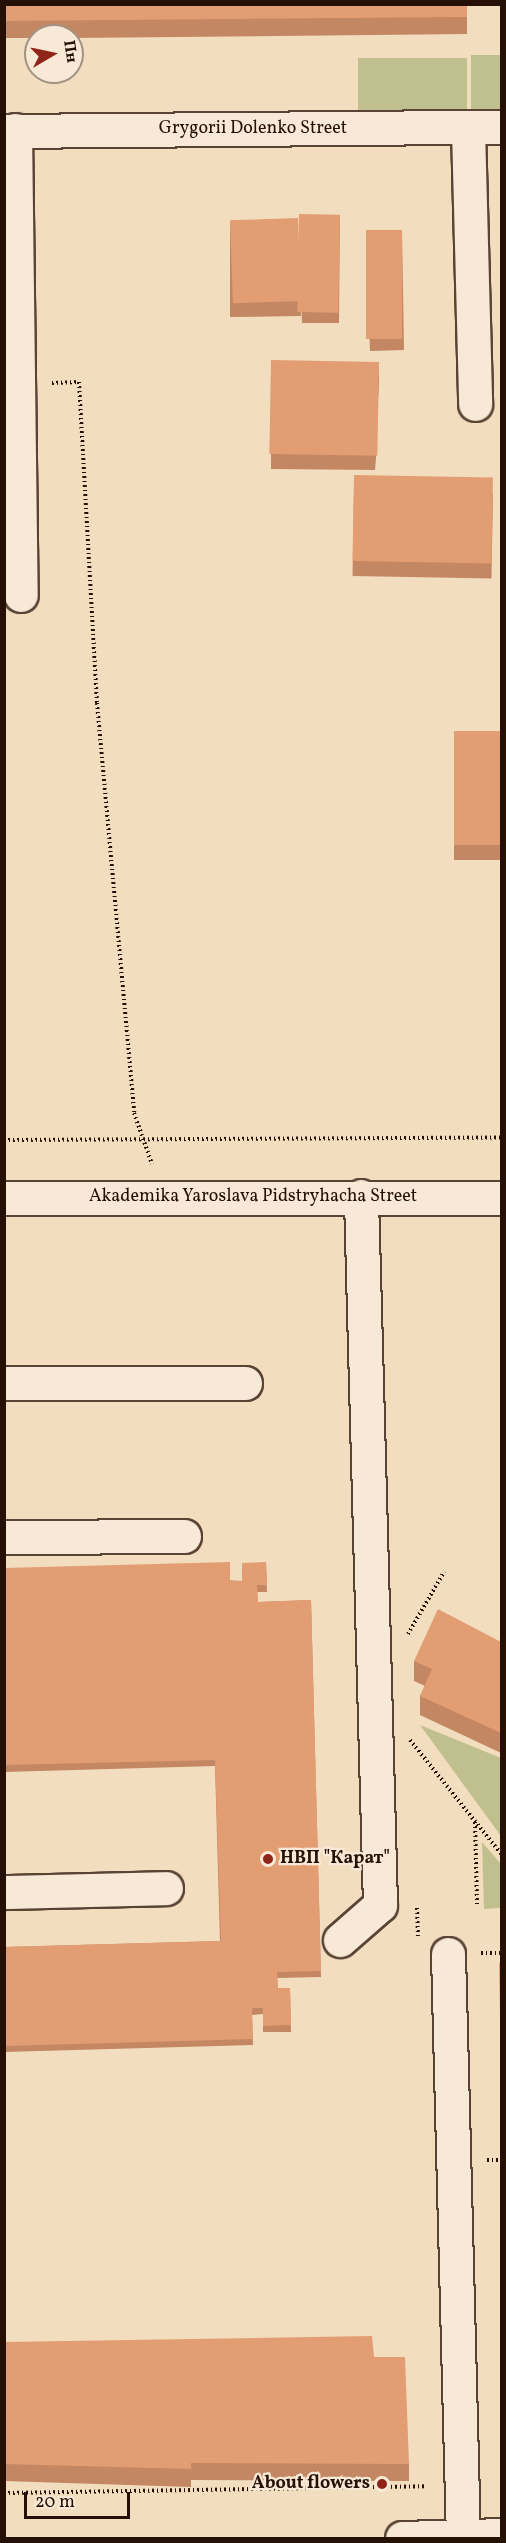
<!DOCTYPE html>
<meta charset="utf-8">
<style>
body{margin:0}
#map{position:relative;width:506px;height:2543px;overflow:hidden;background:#f2ddbf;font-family:Vollkorn,serif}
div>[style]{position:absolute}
.green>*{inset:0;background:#c0bf8e;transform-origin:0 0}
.path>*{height:4px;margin-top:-2px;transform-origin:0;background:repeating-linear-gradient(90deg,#261006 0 1.5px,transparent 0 4.5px)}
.roads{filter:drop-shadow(2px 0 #594334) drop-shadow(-2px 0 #594334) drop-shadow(0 2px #594334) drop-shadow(0 -2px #594334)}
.minor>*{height:33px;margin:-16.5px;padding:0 16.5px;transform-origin:16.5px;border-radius:16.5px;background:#f7e9d5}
.wall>*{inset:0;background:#c38763;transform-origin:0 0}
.shaded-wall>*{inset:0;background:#9f6e50}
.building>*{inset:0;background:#e39d73;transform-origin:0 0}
.dots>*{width:16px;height:16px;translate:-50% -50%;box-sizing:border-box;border:3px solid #f7e9d5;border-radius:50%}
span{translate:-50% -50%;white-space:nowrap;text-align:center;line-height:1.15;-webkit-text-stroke:4.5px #f7e9d5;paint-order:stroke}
.street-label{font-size:18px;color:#261006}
.poi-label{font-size:18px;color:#261006;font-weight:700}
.left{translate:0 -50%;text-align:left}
.right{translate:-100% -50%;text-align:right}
.frame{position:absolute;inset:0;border:6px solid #261006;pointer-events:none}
.north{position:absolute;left:24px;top:24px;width:60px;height:60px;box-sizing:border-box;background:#f7e9d5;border:2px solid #a39282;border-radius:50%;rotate:81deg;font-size:16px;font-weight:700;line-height:24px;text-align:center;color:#261006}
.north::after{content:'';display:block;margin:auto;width:21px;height:27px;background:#8f2418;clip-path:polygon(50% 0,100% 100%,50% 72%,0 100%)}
.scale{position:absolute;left:24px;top:2492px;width:106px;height:27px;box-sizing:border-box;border:3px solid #261006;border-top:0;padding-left:8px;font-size:18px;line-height:21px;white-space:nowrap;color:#261006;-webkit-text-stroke:4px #f7e9d5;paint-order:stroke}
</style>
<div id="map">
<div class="green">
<i style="left:471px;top:55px;width:30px;height:60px"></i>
<i style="left:358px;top:58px;width:109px;height:53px"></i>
<i style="clip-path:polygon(420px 1725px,501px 1758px,501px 1836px)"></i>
<i style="clip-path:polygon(482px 1842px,501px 1864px,501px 1908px,484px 1909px)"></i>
</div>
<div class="path">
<i style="left:52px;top:383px;width:27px;rotate:-2deg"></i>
<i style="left:79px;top:382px;width:322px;rotate:86.8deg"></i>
<i style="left:97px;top:703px;width:412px;rotate:84.8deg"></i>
<i style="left:134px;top:1113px;width:54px;rotate:70.6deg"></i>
<i style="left:4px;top:1140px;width:498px;rotate:-0.3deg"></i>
<i style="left:408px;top:1634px;width:72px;rotate:-59.9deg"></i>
<i style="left:410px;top:1740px;width:147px;rotate:51.3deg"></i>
<i style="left:475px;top:1822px;width:82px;rotate:88.6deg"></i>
<i style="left:417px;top:1908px;width:28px;rotate:88deg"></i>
<i style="left:481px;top:1953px;width:21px"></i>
<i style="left:487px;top:2160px;width:15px"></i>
<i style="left:4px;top:2493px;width:423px;rotate:-0.9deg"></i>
</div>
<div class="roads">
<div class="minor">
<i style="left:468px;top:129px;width:275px;rotate:88.5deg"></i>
<i style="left:15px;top:130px;width:465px;rotate:89.3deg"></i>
<i style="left:4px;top:131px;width:498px;rotate:-0.5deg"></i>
<i style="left:4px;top:1198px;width:498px"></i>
<i style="left:4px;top:1383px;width:241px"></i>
<i style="left:4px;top:1537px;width:180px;rotate:-0.3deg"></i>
<i style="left:4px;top:1892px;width:162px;rotate:-1.4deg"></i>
<i style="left:340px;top:1940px;width:53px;rotate:-41.2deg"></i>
<i style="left:380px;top:1905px;width:709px;rotate:-91.54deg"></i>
<i style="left:448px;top:1954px;width:584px;rotate:88.53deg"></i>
<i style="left:402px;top:2538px;width:100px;rotate:-1.7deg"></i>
</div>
</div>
<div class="wall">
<i style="clip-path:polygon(4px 4px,467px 4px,467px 34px,72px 38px,72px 36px,36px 36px,36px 38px,4px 38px)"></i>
<i style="clip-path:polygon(340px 215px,339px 323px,302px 323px,299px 226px)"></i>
<i style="clip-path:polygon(230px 222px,301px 301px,301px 316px,230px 317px)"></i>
<i style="clip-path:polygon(402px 230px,404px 350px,370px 351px,366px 242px)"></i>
<i style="clip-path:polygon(271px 360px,379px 376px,375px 470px,271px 469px)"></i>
<i style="left:354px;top:491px;width:139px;height:85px;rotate:1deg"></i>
<i style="left:501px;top:731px;width:129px;height:47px;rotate:90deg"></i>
<i style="clip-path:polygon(266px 1562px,267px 1592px,257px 1592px,258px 1602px,311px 1600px,321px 1977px,277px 1978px,278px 1988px,290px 1988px,291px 2032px,263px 2032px,263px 2014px,252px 2015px,253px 2045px,4px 2052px,4px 1947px,220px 1941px,215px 1766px,4px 1772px,4px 1568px,242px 1581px)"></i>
<i style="clip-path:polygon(501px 1642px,501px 1753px,420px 1715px,420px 1696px,425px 1686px,414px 1681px,414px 1661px)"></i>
<i style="clip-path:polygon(4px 2342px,374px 2357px,409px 2464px,409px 2481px,191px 2480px,191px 2487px,4px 2481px)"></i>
</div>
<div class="shaded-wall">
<i style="clip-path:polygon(379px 361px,379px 376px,375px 470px,375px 455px)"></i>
</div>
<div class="building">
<i style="clip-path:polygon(4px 4px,467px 4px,467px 17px,4px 21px)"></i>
<i style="left:299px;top:214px;width:41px;height:98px;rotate:1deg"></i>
<i style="left:298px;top:218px;width:83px;height:68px;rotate:88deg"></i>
<i style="left:366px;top:230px;width:36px;height:109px"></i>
<i style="left:271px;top:360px;width:108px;height:94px;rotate:1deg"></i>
<i style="left:354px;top:475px;width:139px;height:86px;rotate:1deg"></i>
<i style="left:501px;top:731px;width:114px;height:47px;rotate:90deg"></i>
<i style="clip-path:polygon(230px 1562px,230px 1581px,242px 1581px,242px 1563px,266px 1562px,267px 1585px,257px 1585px,258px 1602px,311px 1600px,321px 1971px,277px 1972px,278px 1988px,290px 1988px,291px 2025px,263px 2026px,263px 2008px,252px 2008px,253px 2039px,4px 2046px,4px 1947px,221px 1941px,215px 1760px,4px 1765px,4px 1568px)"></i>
<i style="clip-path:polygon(438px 1609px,501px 1642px,501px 1733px,420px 1696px,432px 1669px,414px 1661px)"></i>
<i style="clip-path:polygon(499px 1963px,501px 1963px,501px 2069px)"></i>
<i style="clip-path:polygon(372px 2336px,374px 2357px,405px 2357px,409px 2464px,191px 2463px,191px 2469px,4px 2464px,4px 2342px)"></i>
</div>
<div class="dots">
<i style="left:268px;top:1859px;background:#8f2418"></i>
<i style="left:382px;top:2484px;background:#8f2418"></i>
</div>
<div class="street-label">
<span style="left:253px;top:129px">Grygorii Dolenko Street</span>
<span style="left:253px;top:1197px">Akademika Yaroslava Pidstryhacha Street</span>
</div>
<div class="poi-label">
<span class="left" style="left:280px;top:1859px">НВП "Карат"</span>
<span class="right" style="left:370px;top:2484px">About flowers</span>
</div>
<div class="frame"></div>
<div class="north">Пн</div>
<div class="scale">20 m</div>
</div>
